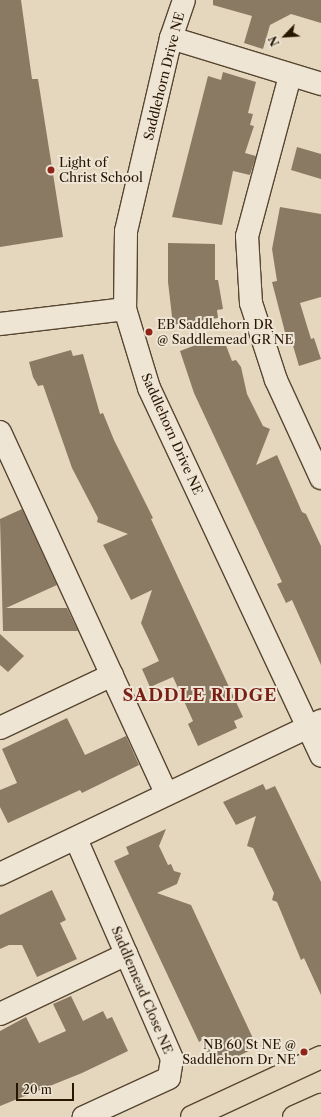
<!DOCTYPE html>
<style>
body{margin:0}
#map{position:relative;width:321px;height:1117px;overflow:hidden;background:#e5d7be;font-family:"Libre Caslon Text",serif}
div>[style]{position:absolute}
.building>*{inset:0;background:#8a7a63}
.roads{filter:drop-shadow(1px 0 #574630) drop-shadow(-1px 0 #574630) drop-shadow(0 1px #574630) drop-shadow(0 -1px #574630)}
.minor>*{height:22px;margin:-11px;padding:0 11px;transform-origin:11px;border-radius:11px;background:#eee5d5}
.major>*{height:22px;margin:-11px;padding:0 11px;transform-origin:11px;border-radius:11px;background:#e5d7be}
.dots>*{width:11px;height:11px;translate:-50% -50%;box-sizing:border-box;border:2px solid #eee5d5;border-radius:50%}
span{translate:-50% -50%;white-space:nowrap;text-align:center;line-height:1.15;-webkit-text-stroke:4px #eee5d5;paint-order:stroke}
.street-label{font-size:13px;color:#281601}
.poi-label{font-size:13px;color:#281601}
.left{translate:0 -50%;text-align:left}
.right{translate:-100% -50%;text-align:right}
.district-label{font-size:17px;color:#7a1f14;font-weight:700;letter-spacing:1px}
.north{position:absolute;left:265px;top:16px;width:40px;height:40px;-webkit-text-stroke:3px #eee5d5;paint-order:stroke;rotate:245deg;font-size:11px;font-weight:700;line-height:16px;text-align:center;color:#281601}
.north::after{content:'';display:block;margin:auto;width:14px;height:18px;background:#281601;clip-path:polygon(50% 0,100% 100%,50% 72%,0 100%)}
.scale{position:absolute;left:16px;top:1083px;width:58px;height:18px;box-sizing:border-box;border:2px solid #281601;border-top:0;padding-left:5px;font-size:12px;line-height:14px;white-space:nowrap;color:#281601;-webkit-text-stroke:3px #eee5d5;paint-order:stroke}
</style>
<div id="map">
<div class="building">
<i style="clip-path:polygon(0 0,21px 0,32px 79px,38px 79px,63px 237px,0 247px)"></i>
<i style="clip-path:polygon(213px 0,321px 0,321px 23px,291px 14px,270px 25px,263px 49px,244px 43px,252px 16px,213px 5px)"></i>
<i style="clip-path:polygon(223px 72px,256px 82px,248px 113px,253px 114px,250px 125px,254px 126px,245px 153px,256px 156px,250px 175px,233px 171px,222px 225px,172px 217px,208px 76px,221px 80px)"></i>
<i style="clip-path:polygon(297px 147px,321px 154px,321px 179px,291px 170px)"></i>
<i style="clip-path:polygon(280px 207px,321px 214px,321px 297px,300px 303px,311px 339px,314px 338px,321px 359px,299px 366px,291px 339px,287px 340px,272px 282px,277px 281px,272px 249px)"></i>
<i style="clip-path:polygon(168px 243px,215px 244px,215px 280px,218px 280px,223px 309px,217px 310px,218px 318px,173px 325px,168px 282px)"></i>
<i style="clip-path:polygon(222px 335px,232px 361px,236px 360px,241px 367px,247px 394px,263px 426px,270px 429px,256px 465px,277px 455px,302px 512px,306px 514px,321px 546px,321px 665px,292px 600px,286px 603px,277px 584px,282px 582px,194px 393px,180px 351px)"></i>
<i style="clip-path:polygon(71px 350px,73px 356px,83px 354px,100px 414px,103px 413px,114px 440px,153px 518px,151px 519px,243px 717px,234px 721px,237px 728px,198px 746px,188px 724px,193px 721px,173px 677px,150px 687px,142px 669px,159px 661px,141px 623px,152px 590px,131px 600px,103px 545px,128px 534px,97px 522px,98px 518px,72px 468px,43px 385px,38px 386px,33px 377px,29px 362px)"></i>
<i style="clip-path:polygon(22px 509px,57px 585px,6px 608px,67px 608px,78px 631px,3px 631px,0 519px)"></i>
<i style="clip-path:polygon(0 634px,24px 656px,8px 672px,0 665px)"></i>
<i style="clip-path:polygon(67px 718px,85px 755px,126px 736px,139px 765px,82px 793px,80px 790px,8px 823px,0 807px,0 790px,17px 783px,2px 749px)"></i>
<i style="clip-path:polygon(263px 784px,266px 790px,275px 786px,278px 792px,321px 882px,321px 995px,304px 958px,301px 960px,277px 902px,272px 900px,274px 893px,253px 848px,247px 846px,256px 816px,236px 825px,223px 802px)"></i>
<i style="clip-path:polygon(166px 829px,159px 846px,168px 865px,171px 864px,174px 871px,181px 873px,177px 884px,157px 893px,191px 905px,257px 1047px,228px 1061px,225px 1056px,212px 1062px,202px 1040px,199px 1042px,114px 861px,129px 854px,126px 847px)"></i>
<i style="clip-path:polygon(52px 890px,66px 920px,60px 923px,77px 959px,37px 977px,22px 945px,9px 945px,0 949px,0 915px)"></i>
<i style="clip-path:polygon(71px 996px,83px 1021px,103px 1011px,107px 1019px,112px 1017px,128px 1051px,82px 1073px,0 1106px,0 1031px,26px 1017px,39px 1043px,66px 1031px,53px 1004px)"></i>
</div>
<div class="roads">
<div class="minor">
<i style="left:184px;top:0;width:40px;rotate:108.9deg"></i>
<i style="left:171px;top:38px;width:198px;rotate:103.1deg"></i>
<i style="left:126px;top:231px;width:78px;rotate:90.7deg"></i>
<i style="left:125px;top:309px;width:83px;rotate:73.1deg"></i>
<i style="left:149px;top:388px;width:406px;rotate:64.9deg"></i>
<i style="left:171px;top:38px;width:157px;rotate:17deg"></i>
<i style="left:290px;top:76px;width:166px;rotate:105deg"></i>
<i style="left:247px;top:236px;width:67px;rotate:86.6deg"></i>
<i style="left:251px;top:303px;width:81px;rotate:72deg"></i>
<i style="left:276px;top:380px;width:108px;rotate:65.3deg"></i>
<i style="left:0;top:324px;width:126px;rotate:-6.8deg"></i>
<i style="left:0;top:432px;width:397px;rotate:65.3deg"></i>
<i style="left:0;top:728px;width:124px;rotate:-25.3deg"></i>
<i style="left:76px;top:839px;width:240px;rotate:66.4deg"></i>
<i style="left:172px;top:1059px;width:19px;rotate:99deg"></i>
<i style="left:169px;top:1078px;width:94px;rotate:155.4deg"></i>
<i style="left:0;top:874px;width:356px;rotate:-25.5deg"></i>
<i style="left:0;top:1014px;width:140px;rotate:-25.3deg"></i>
</div>
<div class="major">
<i style="left:192px;top:1117px;width:142px;rotate:-24.9deg"></i>
<i style="left:294px;top:1117px;width:30px;rotate:-24deg"></i>
</div>
</div>
<div class="dots">
<i style="left:51px;top:170px;background:#8f2418"></i>
<i style="left:149px;top:332px;background:#8f2418"></i>
<i style="left:304px;top:1052px;background:#8f2418"></i>
</div>
<div class="street-label">
<span style="left:164px;top:76px;rotate:-76deg">Saddlehorn Drive NE</span>
<span style="left:172px;top:434px;rotate:66deg">Saddlehorn Drive NE</span>
<span style="left:142px;top:990px;rotate:67deg">Saddlemead Close NE</span>
</div>
<div class="poi-label">
<span class="left" style="left:59px;top:170px">Light of<br>Christ School</span>
<span class="left" style="left:157px;top:332px">EB Saddlehorn DR<br>@ Saddlemead GR NE</span>
<span class="right" style="left:296px;top:1052px">NB 60 St NE @<br>Saddlehorn Dr NE</span>
</div>
<div class="district-label">
<span style="left:200px;top:696px">SADDLE RIDGE</span>
</div>
<div class="north">N</div>
<div class="scale">20 m</div>
</div>
